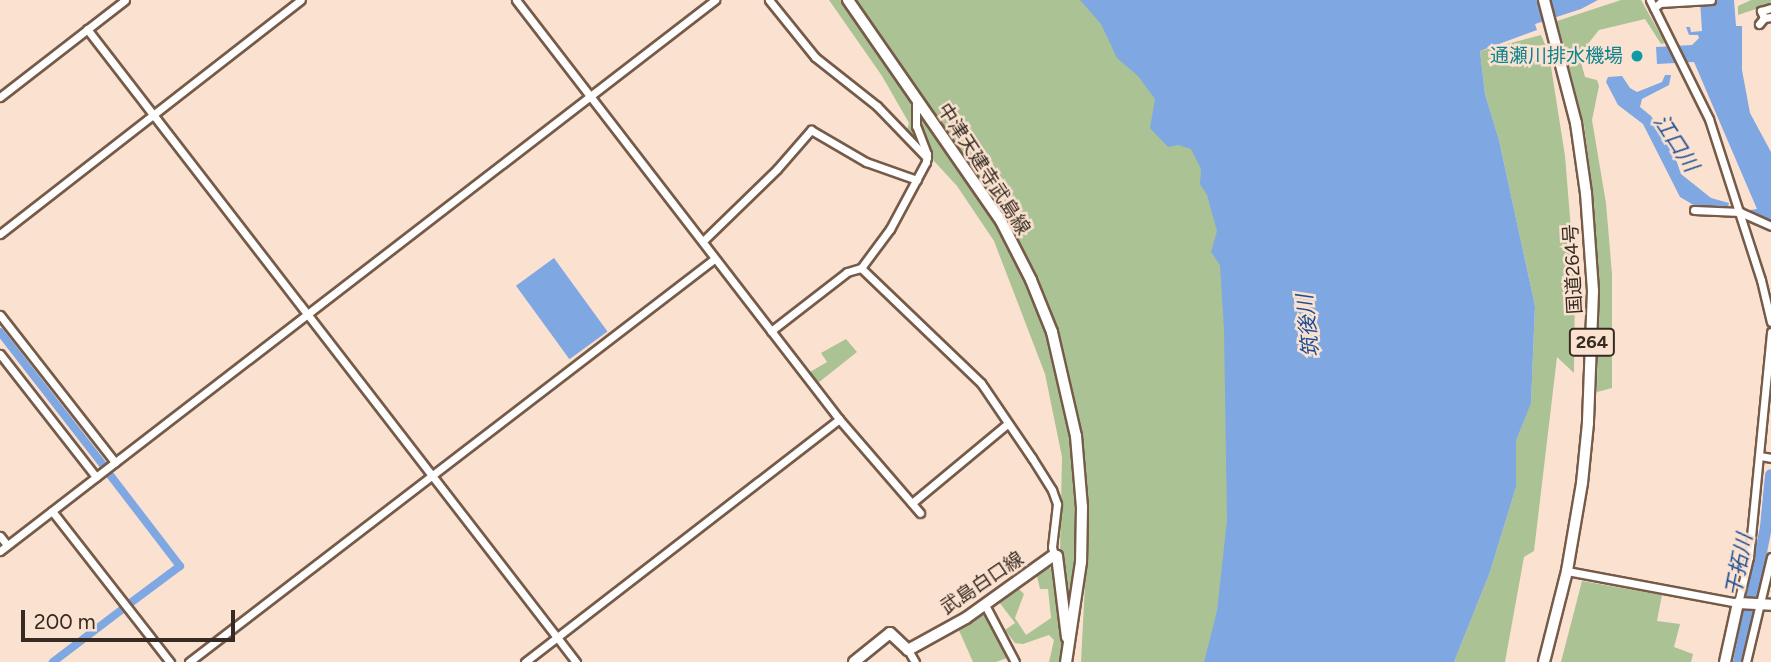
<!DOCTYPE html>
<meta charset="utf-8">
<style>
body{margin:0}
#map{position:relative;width:1771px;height:662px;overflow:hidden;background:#fbe2d0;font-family:Figtree,"Noto Sans JP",sans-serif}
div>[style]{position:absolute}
.green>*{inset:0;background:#abc295}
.water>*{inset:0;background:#7fa7e2;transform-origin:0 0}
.canal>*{height:8px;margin:-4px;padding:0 4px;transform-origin:4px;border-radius:4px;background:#7fa7e2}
.river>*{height:12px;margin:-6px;padding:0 6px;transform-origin:6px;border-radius:6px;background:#7fa7e2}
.roads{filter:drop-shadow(2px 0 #765b49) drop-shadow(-2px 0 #765b49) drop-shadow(0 2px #765b49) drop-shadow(0 -2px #765b49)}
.minor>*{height:7px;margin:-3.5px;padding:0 3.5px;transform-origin:3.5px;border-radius:3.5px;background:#fff}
.major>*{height:10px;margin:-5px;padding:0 5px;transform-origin:5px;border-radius:5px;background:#fff}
.highway>*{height:10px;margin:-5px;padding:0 5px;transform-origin:5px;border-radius:5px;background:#fff}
.dots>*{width:19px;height:19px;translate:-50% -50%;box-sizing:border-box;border:4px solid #fbe2d0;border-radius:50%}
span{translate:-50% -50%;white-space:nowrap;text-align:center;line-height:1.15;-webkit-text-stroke:5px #fbe2d0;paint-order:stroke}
.shield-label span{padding:2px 5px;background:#fbe2d0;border:2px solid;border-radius:5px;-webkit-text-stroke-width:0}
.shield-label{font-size:18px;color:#362a22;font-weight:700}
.culture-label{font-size:19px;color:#0d838f}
.right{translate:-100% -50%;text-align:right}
.street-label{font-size:19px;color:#362a22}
.water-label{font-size:21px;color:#1d4f94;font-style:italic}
.scale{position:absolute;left:21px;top:610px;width:214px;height:32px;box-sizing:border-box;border:4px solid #362a22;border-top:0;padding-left:9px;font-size:21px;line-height:24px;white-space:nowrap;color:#362a22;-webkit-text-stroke:5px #fbe2d0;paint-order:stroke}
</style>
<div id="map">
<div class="green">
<i style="clip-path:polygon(829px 0,842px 0,910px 100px,914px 128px,923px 149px,907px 130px,909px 123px,882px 76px)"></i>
<i style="clip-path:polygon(855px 0,1098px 0,1210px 169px,1226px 267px,1228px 563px,1208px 662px,1081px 662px,1089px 507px,1081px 431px,1059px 331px,1035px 272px,1008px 218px)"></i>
<i style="clip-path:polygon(1621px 0,1641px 0,1665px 43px,1661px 44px,1645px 19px,1599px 30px,1579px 55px,1585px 77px,1597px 80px,1599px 86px,1592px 120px,1606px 203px,1612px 274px,1612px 388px,1597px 392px,1598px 288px,1594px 200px,1584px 125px,1557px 21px)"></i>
<i style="clip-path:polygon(1751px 0,1771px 0,1771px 4px,1738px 15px,1738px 6px)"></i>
<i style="clip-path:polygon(1541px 35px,1549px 54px,1565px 156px,1575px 278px,1574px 373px,1557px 357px,1534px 551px,1524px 557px,1505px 662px,1454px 662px,1490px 572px,1516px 487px,1516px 441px,1531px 402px,1535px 306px,1499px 140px,1485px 94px,1480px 51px)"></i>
<i style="clip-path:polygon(919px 110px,998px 227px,1030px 288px,1054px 357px,1071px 439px,1077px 511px,1076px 563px,1068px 628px,1060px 554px,1062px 457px,1045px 374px,994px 241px,957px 186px,934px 161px,920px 126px)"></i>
<i style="clip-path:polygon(846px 339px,857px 352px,818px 383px,810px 372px,827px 362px,821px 353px)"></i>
<i style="clip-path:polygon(1048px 566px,1055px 573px,1064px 653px,1063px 662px,1049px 662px,1054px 640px,1049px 635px,1023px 644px,1015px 643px,1005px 630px,1015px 623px,999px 602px,1017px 587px,1024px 594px,1015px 618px,1026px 635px,1051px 618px,1048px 589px,1040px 589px,1037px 576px)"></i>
<i style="clip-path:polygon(1582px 581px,1662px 595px,1657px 621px,1680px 624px,1674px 647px,1693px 654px,1691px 662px,1561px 662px)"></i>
<i style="clip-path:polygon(984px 610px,1010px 657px,996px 662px,973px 662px,957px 626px)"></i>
</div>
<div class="water">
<i style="clip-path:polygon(1080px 0,1598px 0,1581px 9px,1535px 24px,1537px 30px,1480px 51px,1485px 94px,1499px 140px,1535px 306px,1531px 403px,1516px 441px,1516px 487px,1490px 572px,1454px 662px,1204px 662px,1217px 611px,1227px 520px,1224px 329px,1220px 265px,1211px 252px,1217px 231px,1207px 195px,1200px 184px,1201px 169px,1191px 149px,1178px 145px,1168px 147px,1150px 128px,1155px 99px,1138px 76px,1117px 58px,1101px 24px)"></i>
<i style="clip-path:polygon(1700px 0,1734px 0,1736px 26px,1742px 26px,1742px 70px,1750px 113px,1771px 152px,1771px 223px,1753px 217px,1750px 210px,1757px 209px,1694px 62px,1657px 64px,1656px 47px,1692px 45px,1699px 38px,1698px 35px,1689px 35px,1686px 27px,1690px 27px,1691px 32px,1702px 31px)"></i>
<i style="clip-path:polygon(1665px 75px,1671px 75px,1669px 85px,1642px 99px,1640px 107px,1651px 116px,1672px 148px,1681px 174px,1711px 198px,1729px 203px,1728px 207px,1697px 207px,1680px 197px,1643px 124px,1618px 105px,1606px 82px,1608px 77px,1622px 76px,1630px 88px,1637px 92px,1662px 82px)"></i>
<i style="left:554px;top:258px;width:91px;height:47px;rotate:54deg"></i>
</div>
<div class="canal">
<i style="left:0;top:332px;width:168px;rotate:52.2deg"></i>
<i style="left:107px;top:471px;width:120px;rotate:52.5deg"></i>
<i style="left:180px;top:566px;width:64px;rotate:143.3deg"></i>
<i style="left:53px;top:662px;width:89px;rotate:-37.3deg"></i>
</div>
<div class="river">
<i style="left:1739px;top:662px;width:138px;rotate:-78.7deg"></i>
<i style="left:1766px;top:527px;width:52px;rotate:-84.5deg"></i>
</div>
<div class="roads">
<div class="minor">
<i style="left:516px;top:0;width:529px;rotate:52.37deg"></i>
<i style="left:839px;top:419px;width:124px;rotate:49.2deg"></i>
<i style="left:769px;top:0;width:73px;rotate:51.1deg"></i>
<i style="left:815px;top:57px;width:79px;rotate:38.3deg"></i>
<i style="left:877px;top:106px;width:72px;rotate:46.1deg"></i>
<i style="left:1650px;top:0;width:133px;rotate:63.6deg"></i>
<i style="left:1709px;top:119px;width:169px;rotate:72.1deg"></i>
<i style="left:1761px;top:280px;width:43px;rotate:76.6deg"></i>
<i style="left:1654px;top:8px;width:8px;rotate:-40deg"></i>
<i style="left:1660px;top:3px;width:51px;rotate:-3.4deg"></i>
<i style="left:1764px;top:18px;width:8px;rotate:-113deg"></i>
<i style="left:1761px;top:11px;width:10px;rotate:-17deg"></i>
<i style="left:1759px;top:24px;width:8px;rotate:-50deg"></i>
<i style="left:1764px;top:18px;width:7px;rotate:-8deg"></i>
<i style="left:87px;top:29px;width:800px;rotate:52.31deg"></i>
<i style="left:0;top:97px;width:158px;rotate:-37.8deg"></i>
<i style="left:1694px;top:210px;width:46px;rotate:2.5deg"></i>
<i style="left:1740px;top:212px;width:34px;rotate:24deg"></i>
<i style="left:0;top:234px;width:381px;rotate:-37.9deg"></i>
<i style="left:703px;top:241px;width:103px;rotate:-44.2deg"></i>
<i style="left:777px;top:169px;width:52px;rotate:-48.9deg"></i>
<i style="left:811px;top:130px;width:64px;rotate:30.2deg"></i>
<i style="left:866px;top:162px;width:54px;rotate:19.4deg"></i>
<i style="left:861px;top:268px;width:166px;rotate:43.8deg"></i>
<i style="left:981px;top:383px;width:91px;rotate:55.8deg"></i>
<i style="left:1032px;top:458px;width:38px;rotate:58deg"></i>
<i style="left:1052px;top:490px;width:15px;rotate:70deg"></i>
<i style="left:1057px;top:504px;width:43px;rotate:96.6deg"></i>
<i style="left:1052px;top:547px;width:8px;rotate:76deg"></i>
<i style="left:0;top:315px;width:187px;rotate:52deg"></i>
<i style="left:771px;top:331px;width:96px;rotate:-37.8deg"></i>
<i style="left:847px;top:272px;width:15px;rotate:-16deg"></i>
<i style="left:861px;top:268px;width:49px;rotate:-53.4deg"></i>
<i style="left:890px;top:229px;width:76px;rotate:-61.8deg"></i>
<i style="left:926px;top:162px;width:8px;rotate:-83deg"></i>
<i style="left:927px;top:154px;width:30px;rotate:-111deg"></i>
<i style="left:916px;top:126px;width:29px;rotate:-90deg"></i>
<i style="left:0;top:354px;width:156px;rotate:52deg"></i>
<i style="left:1760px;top:456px;width:11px;rotate:10deg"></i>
<i style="left:912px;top:503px;width:124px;rotate:-39.7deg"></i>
<i style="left:52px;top:511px;width:192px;rotate:52deg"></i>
<i style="left:0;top:536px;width:11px;rotate:52deg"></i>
<i style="left:0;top:551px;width:903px;rotate:-37.62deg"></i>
<i style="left:1567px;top:571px;width:174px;rotate:10.6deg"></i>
<i style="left:1738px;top:603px;width:47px;rotate:-76.6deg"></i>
<i style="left:1749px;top:557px;width:226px;rotate:-84.4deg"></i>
<i style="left:985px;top:605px;width:64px;rotate:62.2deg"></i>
<i style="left:908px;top:650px;width:14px;rotate:60deg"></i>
<i style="left:189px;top:662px;width:662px;rotate:-37.51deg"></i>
<i style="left:525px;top:662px;width:397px;rotate:-37.7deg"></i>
<i style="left:1746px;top:662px;width:108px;rotate:-76.6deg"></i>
</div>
<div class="major">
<i style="left:848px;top:0;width:269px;rotate:55.3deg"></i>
<i style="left:1001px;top:221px;width:66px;rotate:63deg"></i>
<i style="left:1031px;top:280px;width:56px;rotate:68deg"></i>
<i style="left:1052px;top:332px;width:107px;rotate:77deg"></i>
<i style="left:1076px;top:436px;width:71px;rotate:85.2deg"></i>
<i style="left:1082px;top:507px;width:55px;rotate:91deg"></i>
<i style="left:1081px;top:562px;width:101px;rotate:98.5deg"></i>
<i style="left:854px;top:662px;width:46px;rotate:-38.9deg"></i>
<i style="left:890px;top:633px;width:25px;rotate:43deg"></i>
<i style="left:908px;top:650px;width:66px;rotate:-28.9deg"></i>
<i style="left:966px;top:618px;width:108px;rotate:-35.6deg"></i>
<i style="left:1054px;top:555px;width:3px;rotate:18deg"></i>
<i style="left:1057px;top:556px;width:82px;rotate:83deg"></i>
<i style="left:1725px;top:662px;width:60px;rotate:-77.6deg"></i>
<i style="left:1738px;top:603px;width:33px;rotate:3deg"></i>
</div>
<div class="highway">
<i style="left:1544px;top:0;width:127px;rotate:75.4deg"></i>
<i style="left:1576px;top:123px;width:71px;rotate:81.9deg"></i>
<i style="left:1586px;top:193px;width:98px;rotate:85.9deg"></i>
<i style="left:1593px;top:291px;width:132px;rotate:92.2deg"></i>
<i style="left:1588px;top:423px;width:60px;rotate:95.7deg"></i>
<i style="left:1582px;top:483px;width:89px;rotate:99.7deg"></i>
<i style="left:1567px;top:571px;width:94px;rotate:104.2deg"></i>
</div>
</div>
<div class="dots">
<i style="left:1637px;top:56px;background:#0f9aa8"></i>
</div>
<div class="shield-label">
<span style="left:1592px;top:342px">264</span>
</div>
<div class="culture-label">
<span class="right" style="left:1623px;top:56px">通瀬川排水機場</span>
</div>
<div class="street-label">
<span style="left:984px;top:169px;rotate:57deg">中津天建寺武島線</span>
<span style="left:1573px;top:269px;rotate:-93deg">国道264号</span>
<span style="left:982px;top:583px;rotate:-34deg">武島白口線</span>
</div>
<div class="water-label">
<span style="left:1676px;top:143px;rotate:57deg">江口川</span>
<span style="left:1308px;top:326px;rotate:-96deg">筑後川</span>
<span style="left:1739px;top:565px;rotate:-79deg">干拓川</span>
</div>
<div class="scale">200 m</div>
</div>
